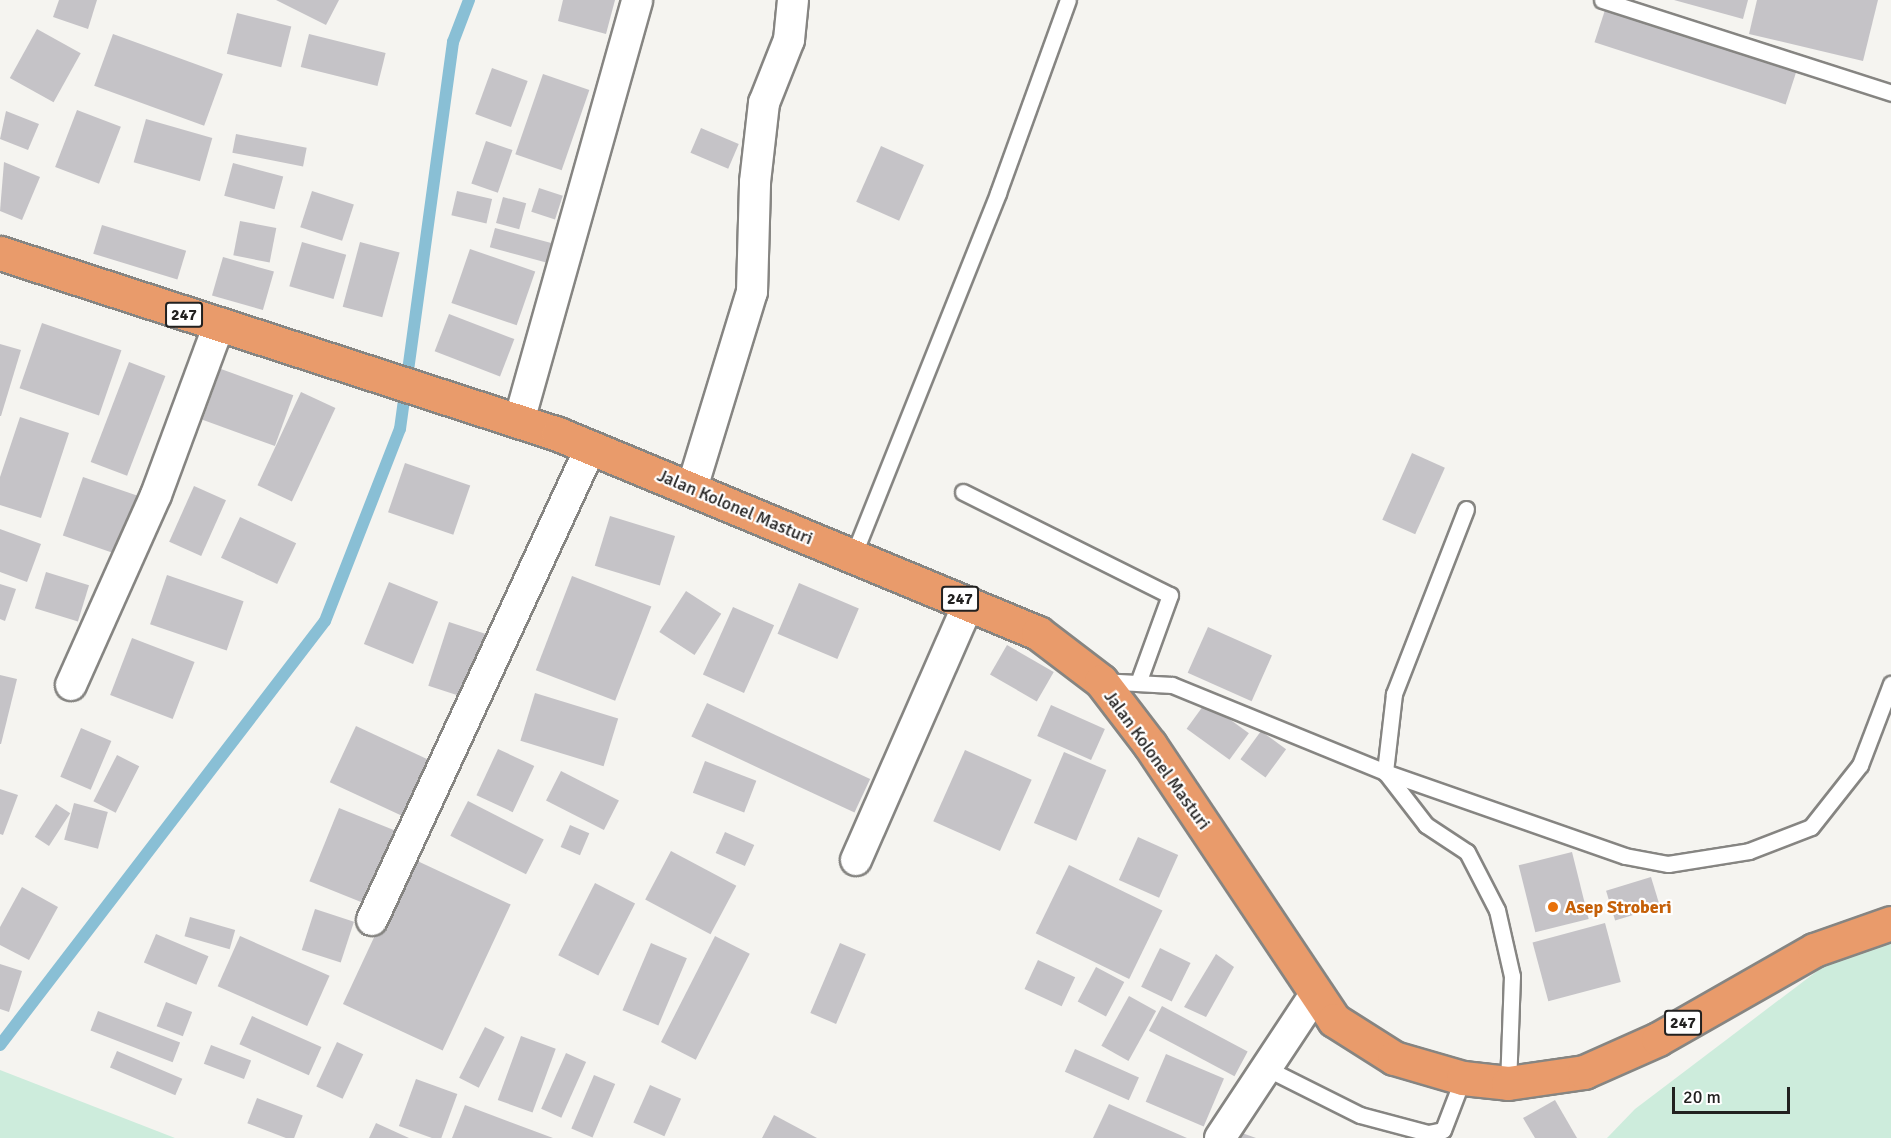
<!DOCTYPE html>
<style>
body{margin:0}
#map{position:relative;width:1891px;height:1138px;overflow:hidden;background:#f5f4f0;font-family:Signika,sans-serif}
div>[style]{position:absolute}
.green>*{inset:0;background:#cdecdc}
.stream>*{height:12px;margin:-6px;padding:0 6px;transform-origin:6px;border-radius:6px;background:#89bfd5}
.building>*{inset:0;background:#c5c3c7;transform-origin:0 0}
.roads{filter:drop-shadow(2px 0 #868582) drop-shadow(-2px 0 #868582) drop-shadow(0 2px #868582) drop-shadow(0 -2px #868582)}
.service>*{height:15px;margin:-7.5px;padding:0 7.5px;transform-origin:7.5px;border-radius:7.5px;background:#fff}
.minor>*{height:30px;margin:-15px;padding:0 15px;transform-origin:15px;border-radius:15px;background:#fff}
.primary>*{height:33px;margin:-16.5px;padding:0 16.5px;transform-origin:16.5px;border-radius:16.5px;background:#e99b6b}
.dots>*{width:16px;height:16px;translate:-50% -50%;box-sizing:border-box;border:3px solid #fff;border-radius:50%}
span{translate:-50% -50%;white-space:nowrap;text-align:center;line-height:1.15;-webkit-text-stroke:4.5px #fff;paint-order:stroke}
.shield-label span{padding:2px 4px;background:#fff;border:2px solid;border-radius:4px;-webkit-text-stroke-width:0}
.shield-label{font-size:16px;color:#222120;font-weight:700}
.street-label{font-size:18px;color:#222120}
.food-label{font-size:18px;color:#c56008;font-weight:700}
.left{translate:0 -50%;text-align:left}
.scale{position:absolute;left:1672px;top:1087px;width:118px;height:27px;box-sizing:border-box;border:3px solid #222120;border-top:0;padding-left:8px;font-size:18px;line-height:21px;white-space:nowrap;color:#222120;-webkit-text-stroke:4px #fff;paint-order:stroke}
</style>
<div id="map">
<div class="green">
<i style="clip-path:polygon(1891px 915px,1891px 1138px,1607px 1138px,1635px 1109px)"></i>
<i style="clip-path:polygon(0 1070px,175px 1138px,0 1138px)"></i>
</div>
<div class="stream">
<i style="left:0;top:1045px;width:534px;rotate:-52.53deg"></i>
<i style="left:325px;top:621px;width:206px;rotate:-68.7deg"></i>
<i style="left:400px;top:429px;width:391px;rotate:-82.2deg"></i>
<i style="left:453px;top:42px;width:45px;rotate:-69.1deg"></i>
</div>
<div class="building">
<i style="clip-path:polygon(59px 0,97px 0,88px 29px,53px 17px)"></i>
<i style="clip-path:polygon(276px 0,339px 0,326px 25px)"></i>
<i style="clip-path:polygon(563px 0,615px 0,606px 34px,558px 21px)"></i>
<i style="clip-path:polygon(1674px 0,1748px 0,1743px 19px)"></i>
<i style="clip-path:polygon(1757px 0,1878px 0,1863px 61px,1749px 34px)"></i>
<i style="left:1605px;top:10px;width:201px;height:34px;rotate:18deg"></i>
<i style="left:237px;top:13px;width:56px;height:42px;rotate:14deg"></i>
<i style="left:37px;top:29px;width:50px;height:56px;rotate:29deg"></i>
<i style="left:113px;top:34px;width:117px;height:55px;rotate:20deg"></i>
<i style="left:309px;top:34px;width:79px;height:34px;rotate:14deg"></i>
<i style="left:492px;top:68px;width:38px;height:49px;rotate:20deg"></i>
<i style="left:543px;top:74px;width:49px;height:85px;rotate:19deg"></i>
<i style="left:77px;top:110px;width:47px;height:61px;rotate:21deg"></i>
<i style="clip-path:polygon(6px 111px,39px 124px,28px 150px,0 139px)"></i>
<i style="left:146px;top:119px;width:69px;height:45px;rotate:16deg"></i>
<i style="left:701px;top:128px;width:41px;height:27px;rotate:23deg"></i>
<i style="left:236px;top:134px;width:72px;height:19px;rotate:11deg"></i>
<i style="left:486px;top:141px;width:28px;height:45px;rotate:19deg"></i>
<i style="left:881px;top:146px;width:47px;height:61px;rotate:24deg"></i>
<i style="clip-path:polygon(4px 162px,40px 177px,22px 220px,0 211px)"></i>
<i style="left:233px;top:163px;width:52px;height:34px;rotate:15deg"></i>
<i style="left:539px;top:188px;width:25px;height:25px;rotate:18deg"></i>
<i style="left:312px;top:191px;width:44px;height:38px;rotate:18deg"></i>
<i style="left:457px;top:191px;width:36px;height:25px;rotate:13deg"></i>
<i style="left:503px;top:197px;width:24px;height:27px;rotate:15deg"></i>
<i style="left:240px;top:221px;width:37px;height:35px;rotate:11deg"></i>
<i style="left:102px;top:225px;width:88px;height:30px;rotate:17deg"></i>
<i style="left:495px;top:228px;width:65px;height:20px;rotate:15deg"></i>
<i style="left:302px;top:242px;width:46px;height:46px;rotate:16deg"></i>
<i style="left:360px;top:242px;width:41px;height:67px;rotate:15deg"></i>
<i style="left:470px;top:249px;width:69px;height:57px;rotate:19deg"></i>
<i style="left:223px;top:257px;width:53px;height:40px;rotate:16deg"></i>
<i style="left:449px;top:314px;width:70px;height:40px;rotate:21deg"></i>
<i style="left:42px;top:323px;width:84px;height:69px;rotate:19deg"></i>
<i style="clip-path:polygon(0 344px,21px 350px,1px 416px,0 416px)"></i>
<i style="left:129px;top:362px;width:39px;height:107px;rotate:21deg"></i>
<i style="left:221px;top:369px;width:77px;height:54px;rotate:20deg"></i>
<i style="left:301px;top:392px;width:38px;height:103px;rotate:25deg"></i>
<i style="clip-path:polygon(20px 417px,69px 433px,41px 518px,0 505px,0 477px)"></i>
<i style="left:1412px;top:453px;width:36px;height:73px;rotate:24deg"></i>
<i style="left:405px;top:463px;width:69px;height:52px;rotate:19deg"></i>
<i style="left:83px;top:477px;width:64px;height:62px;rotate:19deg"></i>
<i style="left:194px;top:486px;width:35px;height:61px;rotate:24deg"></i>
<i style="left:610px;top:516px;width:68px;height:52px;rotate:17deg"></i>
<i style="left:240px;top:517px;width:62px;height:45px;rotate:25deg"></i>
<i style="clip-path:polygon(0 529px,41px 544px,27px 582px,0 572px)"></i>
<i style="left:46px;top:572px;width:45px;height:38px;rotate:17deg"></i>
<i style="left:167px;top:575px;width:81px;height:52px;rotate:19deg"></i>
<i style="left:572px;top:576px;width:85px;height:101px;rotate:21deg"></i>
<i style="left:389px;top:582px;width:53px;height:67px;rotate:22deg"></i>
<i style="left:799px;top:583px;width:65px;height:55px;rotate:23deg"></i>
<i style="clip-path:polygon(0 584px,16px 589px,5px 621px,0 619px)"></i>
<i style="left:686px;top:591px;width:42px;height:49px;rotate:33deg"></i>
<i style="left:733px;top:607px;width:45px;height:74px;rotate:24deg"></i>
<i style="left:449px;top:622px;width:38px;height:67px;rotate:18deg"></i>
<i style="left:1208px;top:627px;width:70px;height:50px;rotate:24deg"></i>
<i style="left:132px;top:638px;width:67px;height:61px;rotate:21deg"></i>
<i style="left:1007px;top:645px;width:54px;height:34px;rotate:30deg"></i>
<i style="clip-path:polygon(0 675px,17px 679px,1px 744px,0 744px)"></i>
<i style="left:535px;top:693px;width:87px;height:50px;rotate:17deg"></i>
<i style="left:1206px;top:702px;width:53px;height:33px;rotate:36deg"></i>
<i style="left:707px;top:703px;width:180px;height:37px;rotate:25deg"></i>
<i style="left:1051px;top:705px;width:59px;height:34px;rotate:24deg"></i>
<i style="left:356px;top:726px;width:86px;height:62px;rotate:25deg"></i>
<i style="left:81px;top:728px;width:33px;height:53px;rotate:23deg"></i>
<i style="left:1261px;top:731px;width:31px;height:35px;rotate:36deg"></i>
<i style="left:498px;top:749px;width:40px;height:51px;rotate:25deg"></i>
<i style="left:965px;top:750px;width:73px;height:78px;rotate:24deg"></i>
<i style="left:1064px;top:752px;width:46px;height:77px;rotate:23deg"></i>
<i style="left:117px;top:755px;width:25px;height:52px;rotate:27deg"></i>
<i style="left:705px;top:761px;width:55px;height:34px;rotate:21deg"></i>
<i style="left:561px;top:771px;width:65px;height:33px;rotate:27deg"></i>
<i style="clip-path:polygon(0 789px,18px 795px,3px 835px,0 834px)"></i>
<i style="left:468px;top:801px;width:85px;height:39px;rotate:27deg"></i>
<i style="left:74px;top:803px;width:35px;height:38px;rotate:15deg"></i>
<i style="left:56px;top:804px;width:17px;height:39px;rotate:33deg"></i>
<i style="left:339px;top:808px;width:63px;height:79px;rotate:22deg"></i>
<i style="left:570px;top:825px;width:21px;height:24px;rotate:23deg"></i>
<i style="left:725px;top:832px;width:32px;height:23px;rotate:24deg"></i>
<i style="left:1138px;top:837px;width:44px;height:47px;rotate:24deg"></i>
<i style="left:671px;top:851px;width:74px;height:55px;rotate:28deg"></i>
<i style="left:1572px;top:852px;width:69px;height:55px;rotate:76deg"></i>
<i style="left:411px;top:858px;width:110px;height:161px;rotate:25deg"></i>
<i style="left:1069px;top:865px;width:104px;height:76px;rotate:26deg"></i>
<i style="left:1651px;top:877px;width:31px;height:47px;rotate:73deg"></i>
<i style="left:595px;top:883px;width:45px;height:81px;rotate:27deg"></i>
<i style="clip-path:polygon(22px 887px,58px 907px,29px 960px,0 945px,0 927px)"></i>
<i style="left:315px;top:909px;width:41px;height:43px;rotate:18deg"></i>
<i style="left:190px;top:917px;width:47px;height:20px;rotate:16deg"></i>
<i style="left:1605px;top:923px;width:61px;height:75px;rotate:75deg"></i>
<i style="left:156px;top:934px;width:57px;height:31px;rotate:23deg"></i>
<i style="left:240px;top:936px;width:98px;height:55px;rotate:24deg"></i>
<i style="left:715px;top:936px;width:39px;height:119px;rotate:27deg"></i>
<i style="left:651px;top:943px;width:39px;height:73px;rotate:23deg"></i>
<i style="left:840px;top:943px;width:28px;height:76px;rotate:23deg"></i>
<i style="left:1160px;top:948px;width:34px;height:43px;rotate:26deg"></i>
<i style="clip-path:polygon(1216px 954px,1234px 967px,1206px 1017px,1184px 1007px)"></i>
<i style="left:1038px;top:960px;width:41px;height:32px;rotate:25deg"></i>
<i style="clip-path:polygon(0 964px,22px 971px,9px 1012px,0 1009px)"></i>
<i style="left:1096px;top:967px;width:32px;height:39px;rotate:28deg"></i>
<i style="left:1129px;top:996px;width:31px;height:57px;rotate:29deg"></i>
<i style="left:166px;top:1002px;width:28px;height:26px;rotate:21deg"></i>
<i style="left:1162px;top:1006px;width:97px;height:28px;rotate:28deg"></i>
<i style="left:98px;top:1011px;width:88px;height:21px;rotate:21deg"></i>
<i style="left:252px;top:1016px;width:76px;height:31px;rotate:24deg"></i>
<i style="left:485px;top:1027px;width:22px;height:57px;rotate:27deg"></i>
<i style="left:521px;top:1036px;width:37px;height:68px;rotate:20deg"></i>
<i style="left:337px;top:1042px;width:29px;height:49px;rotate:25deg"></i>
<i style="left:211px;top:1045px;width:43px;height:20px;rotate:21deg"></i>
<i style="left:1075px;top:1049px;width:70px;height:25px;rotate:24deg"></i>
<i style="left:117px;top:1051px;width:71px;height:18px;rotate:23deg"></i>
<i style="left:566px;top:1053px;width:22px;height:61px;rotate:24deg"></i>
<i style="left:1166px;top:1054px;width:63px;height:52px;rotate:23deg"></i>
<i style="left:594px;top:1075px;width:23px;height:58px;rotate:23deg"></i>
<i style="left:416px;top:1079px;width:44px;height:50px;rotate:20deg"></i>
<i style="left:650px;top:1085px;width:34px;height:41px;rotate:24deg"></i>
<i style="left:257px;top:1098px;width:49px;height:27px;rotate:21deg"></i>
<i style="clip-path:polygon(1555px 1100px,1577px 1138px,1535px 1138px,1523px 1118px)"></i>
<i style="clip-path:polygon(1109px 1104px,1187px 1138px,1093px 1138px)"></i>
<i style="clip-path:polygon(465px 1105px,553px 1138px,452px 1138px)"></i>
<i style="clip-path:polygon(774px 1115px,817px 1138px,762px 1138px)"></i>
<i style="clip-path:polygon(376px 1123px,409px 1138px,369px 1138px)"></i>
<i style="clip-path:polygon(1242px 1133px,1256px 1138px,1240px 1138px)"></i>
</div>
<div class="roads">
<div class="service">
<i style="left:1602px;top:0;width:304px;rotate:17.8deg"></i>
<i style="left:963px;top:492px;width:231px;rotate:26.5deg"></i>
<i style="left:1170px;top:595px;width:90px;rotate:110deg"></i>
<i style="left:1466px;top:509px;width:199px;rotate:111.3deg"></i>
<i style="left:1394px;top:694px;width:79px;rotate:96.6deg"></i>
<i style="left:1385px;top:772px;width:67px;rotate:52.3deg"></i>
<i style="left:1426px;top:825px;width:49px;rotate:33.4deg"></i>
<i style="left:1467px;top:852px;width:65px;rotate:62.7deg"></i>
<i style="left:1497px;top:910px;width:68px;rotate:77.2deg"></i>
<i style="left:1512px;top:976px;width:107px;rotate:92.1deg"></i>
<i style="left:853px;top:556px;width:391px;rotate:-68.2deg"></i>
<i style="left:998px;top:193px;width:205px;rotate:-70.1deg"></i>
<i style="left:1101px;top:681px;width:71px;rotate:3.2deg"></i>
<i style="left:1172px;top:685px;width:230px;rotate:22.2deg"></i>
<i style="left:1385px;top:772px;width:254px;rotate:19.3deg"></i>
<i style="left:1625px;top:856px;width:44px;rotate:10.5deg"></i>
<i style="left:1668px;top:864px;width:82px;rotate:-9.1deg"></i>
<i style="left:1749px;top:851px;width:66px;rotate:-21.2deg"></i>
<i style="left:1811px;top:827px;width:79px;rotate:-51.7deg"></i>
<i style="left:1860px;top:765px;width:87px;rotate:-69.1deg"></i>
<i style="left:1266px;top:1068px;width:105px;rotate:26.6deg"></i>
<i style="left:1360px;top:1115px;width:70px;rotate:14.8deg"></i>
<i style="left:1428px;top:1133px;width:15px;rotate:-11deg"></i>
<i style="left:1443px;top:1130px;width:56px;rotate:-69deg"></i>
</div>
<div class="minor">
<i style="left:519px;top:421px;width:437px;rotate:-74.3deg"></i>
<i style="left:692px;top:488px;width:205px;rotate:-73deg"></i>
<i style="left:752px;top:292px;width:110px;rotate:-88.4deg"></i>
<i style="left:755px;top:182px;width:80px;rotate:-83.5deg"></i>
<i style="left:764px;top:103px;width:68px;rotate:-68.4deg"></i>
<i style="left:789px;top:40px;width:40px;rotate:-84.3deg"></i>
<i style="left:71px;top:685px;width:208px;rotate:-65.9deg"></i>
<i style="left:156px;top:495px;width:179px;rotate:-69.7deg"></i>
<i style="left:856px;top:860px;width:281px;rotate:-66.3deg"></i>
<i style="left:372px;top:920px;width:521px;rotate:-65.16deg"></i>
<i style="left:1220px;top:1138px;width:174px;rotate:-56.5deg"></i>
</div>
<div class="primary">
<i style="left:0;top:253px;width:587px;rotate:17.97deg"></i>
<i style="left:558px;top:434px;width:520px;rotate:22.52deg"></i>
<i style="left:1038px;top:633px;width:79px;rotate:37.3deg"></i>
<i style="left:1101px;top:681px;width:81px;rotate:52.6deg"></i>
<i style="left:1150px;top:745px;width:331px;rotate:56.2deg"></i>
<i style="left:1334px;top:1020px;width:71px;rotate:32.3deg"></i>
<i style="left:1394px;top:1058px;width:72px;rotate:16.2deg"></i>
<i style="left:1463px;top:1078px;width:45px;rotate:6.3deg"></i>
<i style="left:1508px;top:1083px;width:77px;rotate:-8.2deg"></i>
<i style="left:1584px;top:1072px;width:81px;rotate:-24deg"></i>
<i style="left:1658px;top:1039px;width:180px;rotate:-29.7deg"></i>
<i style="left:1814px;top:950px;width:82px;rotate:-19.3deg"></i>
</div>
</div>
<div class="dots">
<i style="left:1553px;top:907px;background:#e8710a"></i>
</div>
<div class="shield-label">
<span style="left:184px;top:315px">247</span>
<span style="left:960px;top:599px">247</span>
<span style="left:1683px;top:1023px">247</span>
</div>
<div class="street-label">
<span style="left:735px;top:507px;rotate:23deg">Jalan Kolonel Masturi</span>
<span style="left:1157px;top:760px;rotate:54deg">Jalan Kolonel Masturi</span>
</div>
<div class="food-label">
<span class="left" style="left:1565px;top:907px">Asep Stroberi</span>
</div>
<div class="scale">20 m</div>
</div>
